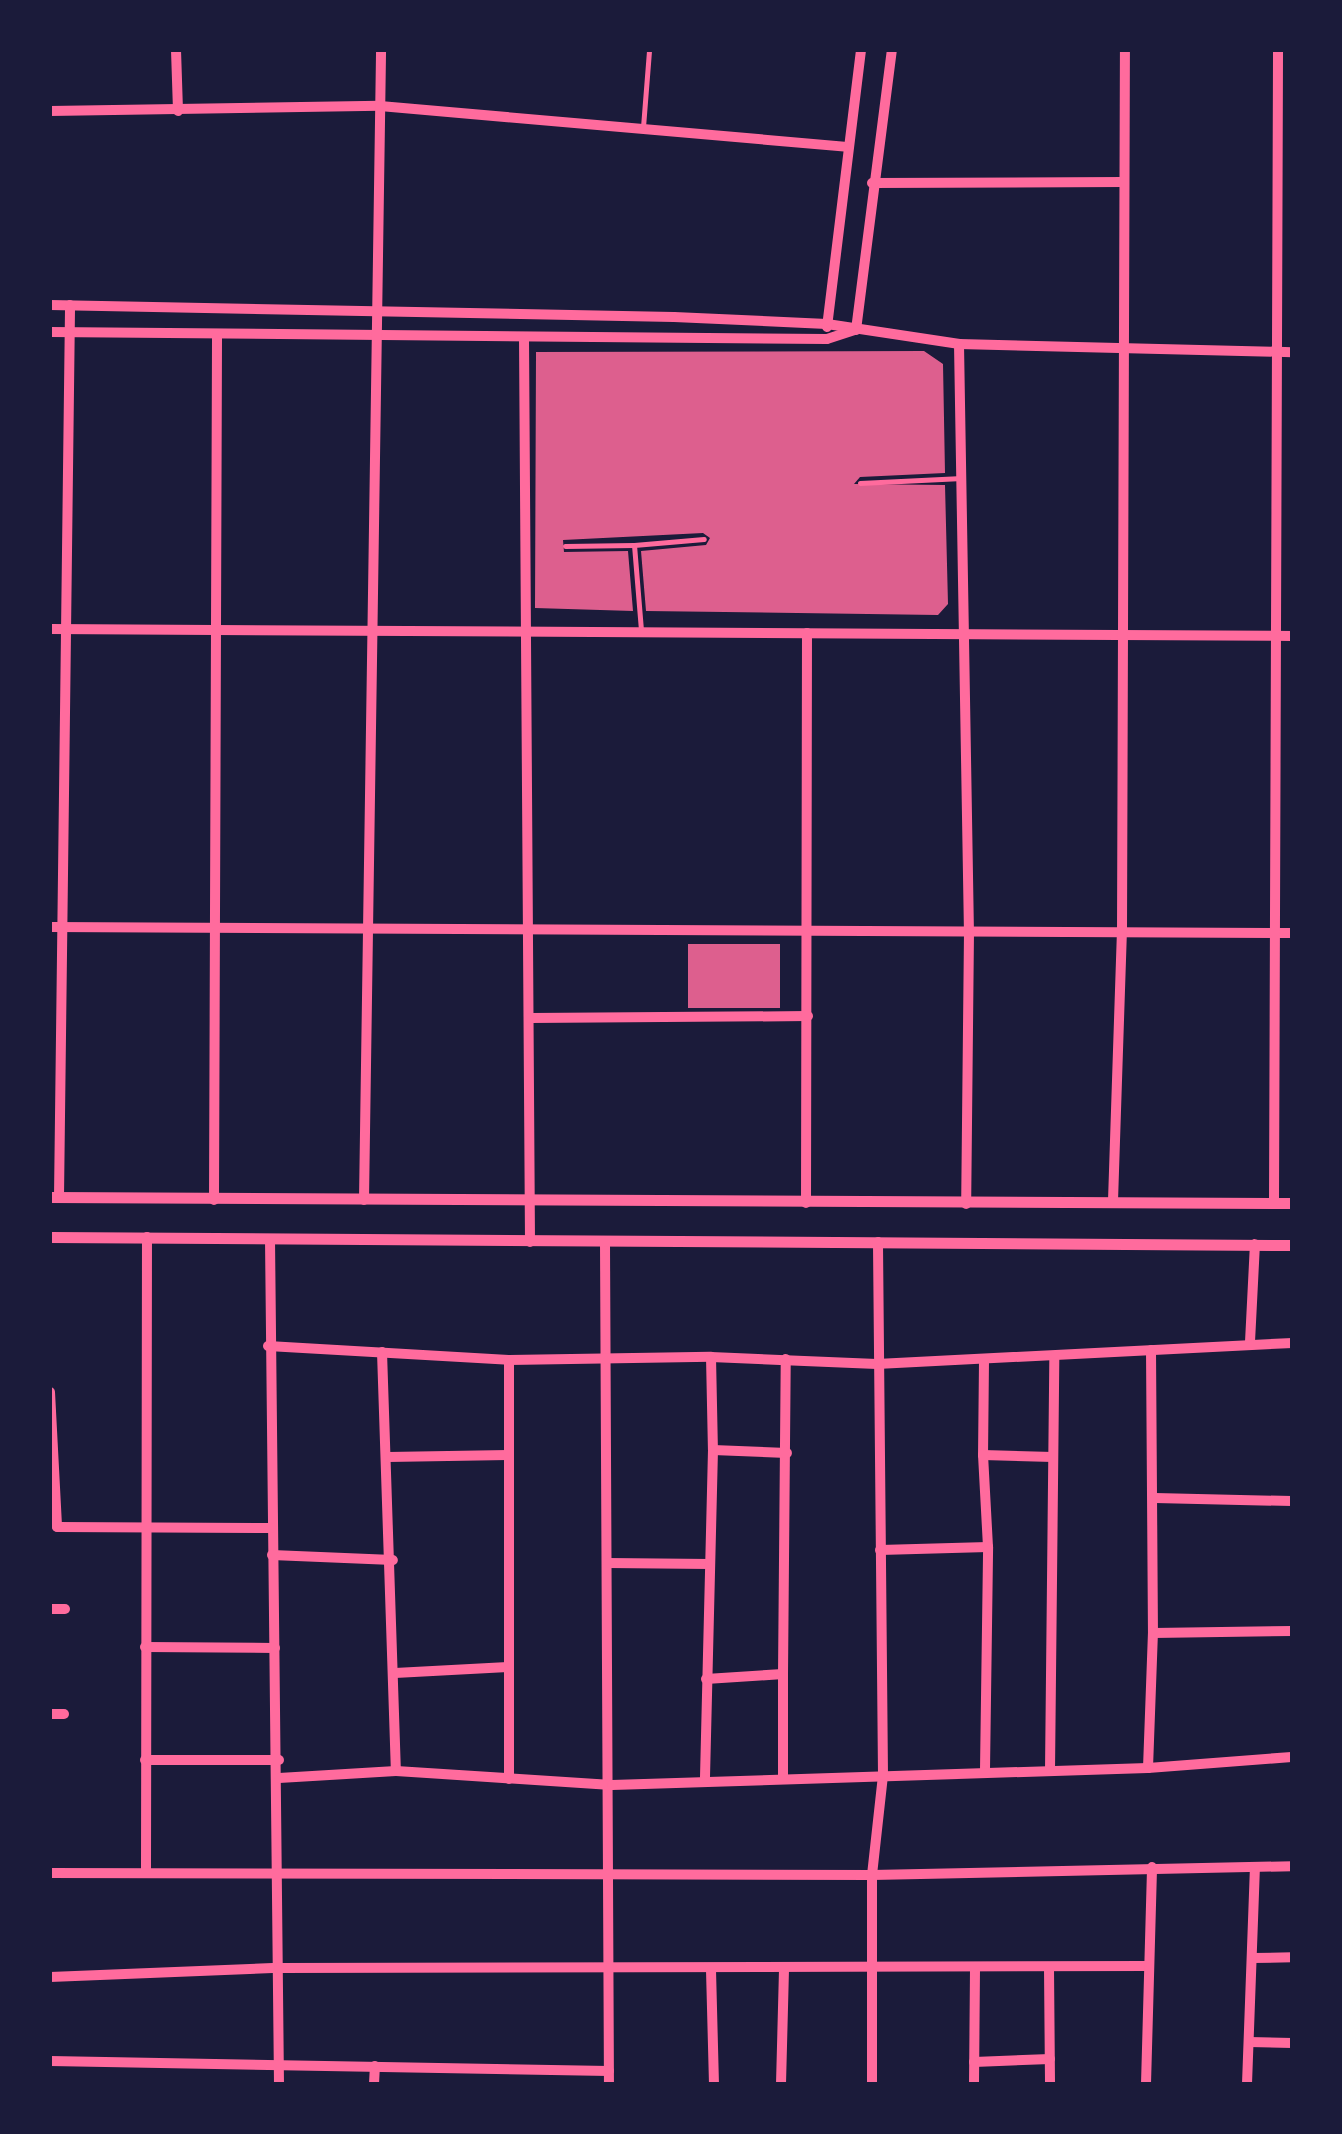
<!DOCTYPE html>
<style>
body{margin:0}
#map{position:relative;width:1342px;height:2134px;overflow:hidden;background:#1b1b3a;font-family:Arial,sans-serif}
div>[style]{position:absolute}
.building>*{inset:0;background:#dd5f8e;transform-origin:0 0}
.service>*{height:5px;margin:-2.5px;padding:0 2.5px;transform-origin:2.5px;border-radius:2.5px;background:#ff6b9d}
.minor>*{height:10px;margin:-5px;padding:0 5px;transform-origin:5px;border-radius:5px;background:#ff6b9d}
.tertiary>*{height:11px;margin:-5.5px;padding:0 5.5px;transform-origin:5.5px;border-radius:5.5px;background:#ff6b9d}
span{translate:-50% -50%;white-space:nowrap;text-align:center;line-height:1.15;-webkit-text-stroke:9px #1b1b3a;paint-order:stroke}
.frame{position:absolute;inset:0;border:52px solid #1b1b3a;pointer-events:none}
</style>
<div id="map">
<div class="building">
<i style="clip-path:polygon(924px 351px,943px 364px,945px 473px,860px 477px,854px 484px,945px 485px,948px 604px,938px 615px,646px 611px,641px 551px,706px 545px,710px 538px,703px 533px,563px 540px,564px 552px,628px 551px,633px 611px,535px 608px,536px 352px)"></i>
<i style="left:688px;top:944px;width:92px;height:64px"></i>
</div>
<div class="service">
<i style="left:643px;top:127px;width:77px;rotate:-85.5deg"></i>
<i style="left:860px;top:483px;width:102px;rotate:-2.8deg"></i>
<i style="left:565px;top:546px;width:69px;rotate:-0.8deg"></i>
<i style="left:641px;top:630px;width:85px;rotate:-94.7deg"></i>
<i style="left:634px;top:545px;width:70px;rotate:-4.9deg"></i>
</div>
<div class="minor">
<i style="left:176px;top:50px;width:61px;rotate:88.1deg"></i>
<i style="left:50px;top:111px;width:330px;rotate:-0.9deg"></i>
<i style="left:380px;top:106px;width:466px;rotate:5deg"></i>
<i style="left:872px;top:183px;width:252px;rotate:-0.2deg"></i>
<i style="left:50px;top:305px;width:624px;rotate:1.1deg"></i>
<i style="left:674px;top:317px;width:153px;rotate:2.6deg"></i>
<i style="left:827px;top:324px;width:134px;rotate:8.6deg"></i>
<i style="left:959px;top:344px;width:333px;rotate:1.4deg"></i>
<i style="left:827px;top:327px;width:279px;rotate:-83deg"></i>
<i style="left:856px;top:330px;width:282px;rotate:-82.7deg"></i>
<i style="left:50px;top:332px;width:777px;rotate:0.52deg"></i>
<i style="left:827px;top:339px;width:29px;rotate:-18deg"></i>
<i style="left:524px;top:337px;width:905px;rotate:89.62deg"></i>
<i style="left:959px;top:344px;width:588px;rotate:89.03deg"></i>
<i style="left:969px;top:932px;width:272px;rotate:90.6deg"></i>
<i style="left:50px;top:629px;width:1242px;rotate:0.32deg"></i>
<i style="left:50px;top:927px;width:1242px;rotate:0.28deg"></i>
<i style="left:530px;top:1018px;width:278px;rotate:-0.4deg"></i>
<i style="left:59px;top:1197px;width:892px;rotate:-89.29deg"></i>
<i style="left:214px;top:1200px;width:865px;rotate:-89.8deg"></i>
<i style="left:364px;top:1200px;width:1150px;rotate:-89.15deg"></i>
<i style="left:1113px;top:1201px;width:268px;rotate:-88.1deg"></i>
<i style="left:1122px;top:933px;width:883px;rotate:-89.81deg"></i>
<i style="left:1274px;top:1202px;width:1152px;rotate:-89.8deg"></i>
<i style="left:806px;top:1203px;width:570px;rotate:-89.9deg"></i>
<i style="left:270px;top:1239px;width:845px;rotate:89.39deg"></i>
<i style="left:605px;top:1243px;width:841px;rotate:89.73deg"></i>
<i style="left:1250px;top:1342px;width:98px;rotate:-87.1deg"></i>
<i style="left:268px;top:1346px;width:241px;rotate:3.3deg"></i>
<i style="left:509px;top:1360px;width:202px;rotate:-0.9deg"></i>
<i style="left:711px;top:1357px;width:166px;rotate:2.4deg"></i>
<i style="left:877px;top:1364px;width:416px;rotate:-2.9deg"></i>
<i style="left:1151px;top:1350px;width:283px;rotate:89.6deg"></i>
<i style="left:1153px;top:1633px;width:139px;rotate:-0.8deg"></i>
<i style="left:382px;top:1352px;width:419px;rotate:88.1deg"></i>
<i style="left:711px;top:1357px;width:93px;rotate:88.8deg"></i>
<i style="left:984px;top:1361px;width:94px;rotate:90.6deg"></i>
<i style="left:983px;top:1455px;width:70px;rotate:1.6deg"></i>
<i style="left:50px;top:1392px;width:135px;rotate:87deg"></i>
<i style="left:57px;top:1527px;width:214px;rotate:0.3deg"></i>
<i style="left:388px;top:1457px;width:120px;rotate:-1deg"></i>
<i style="left:1155px;top:1498px;width:137px;rotate:1.3deg"></i>
<i style="left:880px;top:1550px;width:108px;rotate:-1.6deg"></i>
<i style="left:988px;top:1547px;width:92px;rotate:-93.1deg"></i>
<i style="left:272px;top:1555px;width:121px;rotate:2.4deg"></i>
<i style="left:608px;top:1563px;width:102px;rotate:0.6deg"></i>
<i style="left:50px;top:1609px;width:15px"></i>
<i style="left:145px;top:1647px;width:130px;rotate:0.4deg"></i>
<i style="left:395px;top:1673px;width:113px;rotate:-3deg"></i>
<i style="left:706px;top:1679px;width:77px;rotate:-3.7deg"></i>
<i style="left:783px;top:1674px;width:315px;rotate:-89.5deg"></i>
<i style="left:50px;top:1714px;width:14px"></i>
<i style="left:145px;top:1760px;width:134px"></i>
<i style="left:1148px;top:1768px;width:135px;rotate:-87.9deg"></i>
<i style="left:985px;top:1770px;width:223px;rotate:-89.2deg"></i>
<i style="left:1050px;top:1771px;width:414px;rotate:-89.4deg"></i>
<i style="left:705px;top:1777px;width:327px;rotate:-88.6deg"></i>
<i style="left:713px;top:1450px;width:74px;rotate:2.3deg"></i>
<i style="left:783px;top:1777px;width:103px;rotate:-90deg"></i>
<i style="left:279px;top:1778px;width:117px;rotate:-3.4deg"></i>
<i style="left:396px;top:1771px;width:216px;rotate:3.7deg"></i>
<i style="left:612px;top:1785px;width:536px;rotate:-1.82deg"></i>
<i style="left:1148px;top:1768px;width:144px;rotate:-4.4deg"></i>
<i style="left:509px;top:1779px;width:419px;rotate:-90deg"></i>
<i style="left:146px;top:1871px;width:634px;rotate:-89.91deg"></i>
<i style="left:50px;top:1873px;width:822px;rotate:0.14deg"></i>
<i style="left:872px;top:1875px;width:420px;rotate:-1.2deg"></i>
<i style="left:1253px;top:1958px;width:39px;rotate:-1deg"></i>
<i style="left:1049px;top:1968px;width:116px;rotate:89.5deg"></i>
<i style="left:711px;top:1970px;width:114px;rotate:88.5deg"></i>
<i style="left:50px;top:1977px;width:229px;rotate:-2.3deg"></i>
<i style="left:279px;top:1968px;width:869px;rotate:-0.13deg"></i>
<i style="left:1249px;top:2042px;width:43px;rotate:1.3deg"></i>
<i style="left:50px;top:2061px;width:559px;rotate:1.02deg"></i>
<i style="left:974px;top:2062px;width:76px;rotate:-2.3deg"></i>
<i style="left:374px;top:2084px;width:18px;rotate:-87deg"></i>
<i style="left:781px;top:2084px;width:114px;rotate:-88.5deg"></i>
<i style="left:872px;top:2084px;width:209px;rotate:-90deg"></i>
<i style="left:872px;top:1875px;width:101px;rotate:-83.7deg"></i>
<i style="left:883px;top:1775px;width:533px;rotate:-90.54deg"></i>
<i style="left:974px;top:2084px;width:115px;rotate:-89.5deg"></i>
<i style="left:1146px;top:2084px;width:217px;rotate:-88.4deg"></i>
<i style="left:1247px;top:2084px;width:217px;rotate:-87.9deg"></i>
</div>
<div class="tertiary">
<i style="left:50px;top:1197px;width:1242px;rotate:0.28deg"></i>
<i style="left:50px;top:1237px;width:1242px;rotate:0.37deg"></i>
</div>
<div class="frame"></div>
</div>
